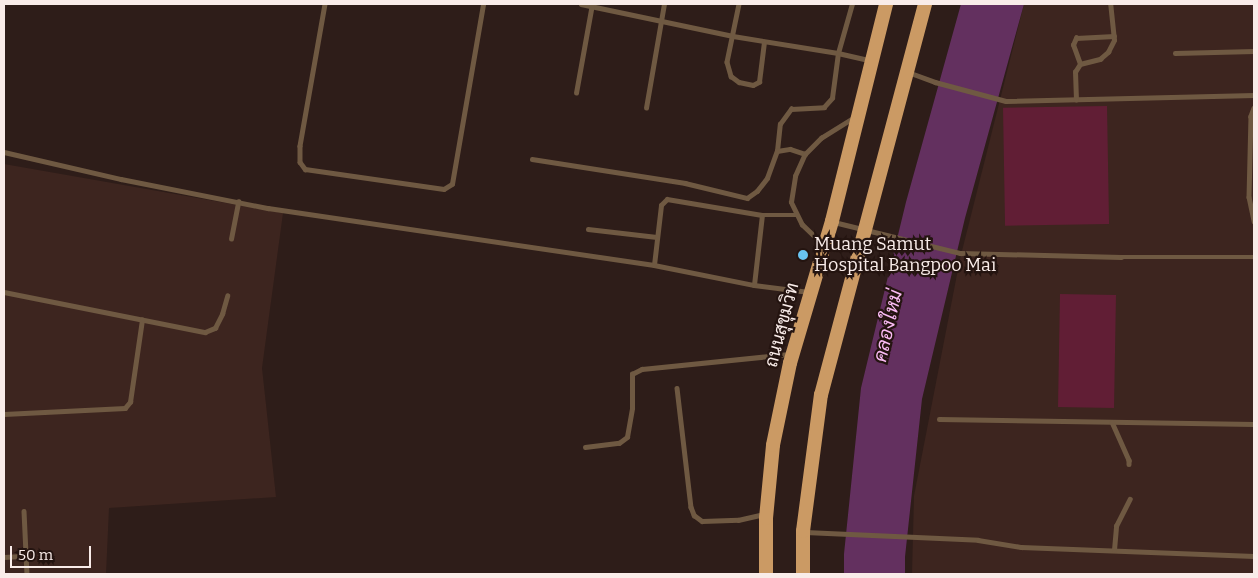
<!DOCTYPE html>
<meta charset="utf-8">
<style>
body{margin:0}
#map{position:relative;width:1258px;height:578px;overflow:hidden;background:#2e1d19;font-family:Bitter,Sarabun,serif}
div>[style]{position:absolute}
.built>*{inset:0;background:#3d251f}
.water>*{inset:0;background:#63305f}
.building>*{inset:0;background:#611e35;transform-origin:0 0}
.service>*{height:4.5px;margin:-2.25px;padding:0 2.25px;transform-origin:2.25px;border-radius:2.25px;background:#6f5942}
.trunk>*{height:14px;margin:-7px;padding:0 7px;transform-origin:7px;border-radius:7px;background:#cb9a64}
.dots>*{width:14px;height:14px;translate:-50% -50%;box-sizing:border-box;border:2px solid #241410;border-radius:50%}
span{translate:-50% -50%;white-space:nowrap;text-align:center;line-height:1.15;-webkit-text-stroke:4.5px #241410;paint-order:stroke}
.poi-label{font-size:18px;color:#f9ece9}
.left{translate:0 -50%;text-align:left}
.street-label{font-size:18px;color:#f9ece9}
.water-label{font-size:19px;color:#fabbf4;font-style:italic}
.frame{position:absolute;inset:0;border:5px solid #f9ece9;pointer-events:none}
.scale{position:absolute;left:10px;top:546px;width:81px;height:22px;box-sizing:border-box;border:2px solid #f9ece9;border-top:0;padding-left:6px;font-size:15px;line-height:18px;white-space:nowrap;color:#f9ece9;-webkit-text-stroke:4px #241410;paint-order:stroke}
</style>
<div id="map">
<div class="built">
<i style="clip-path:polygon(1024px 4px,1254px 4px,1254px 574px,912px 574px,914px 496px,960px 259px)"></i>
<i style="clip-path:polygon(4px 164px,283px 213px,262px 368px,276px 497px,109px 508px,106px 574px,4px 574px)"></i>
</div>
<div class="water">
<i style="clip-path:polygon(961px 4px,1024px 4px,965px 218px,922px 399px,905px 557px,905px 574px,844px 574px,844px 554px,861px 388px,906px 202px)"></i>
</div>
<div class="building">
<i style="left:1107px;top:106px;width:118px;height:104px;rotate:89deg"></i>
<i style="left:1060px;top:294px;width:56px;height:113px;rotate:1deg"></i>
</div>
<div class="service">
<i style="left:325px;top:4px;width:144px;rotate:100deg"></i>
<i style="left:300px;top:146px;width:16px;rotate:90deg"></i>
<i style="left:300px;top:162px;width:9px;rotate:54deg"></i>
<i style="left:305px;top:169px;width:140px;rotate:8.2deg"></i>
<i style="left:444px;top:189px;width:9px;rotate:-32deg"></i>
<i style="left:452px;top:184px;width:183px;rotate:-80.2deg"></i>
<i style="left:581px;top:4px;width:155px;rotate:11.9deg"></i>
<i style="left:733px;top:36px;width:106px;rotate:9.2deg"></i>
<i style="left:838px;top:53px;width:32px;rotate:13deg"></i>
<i style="left:739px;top:4px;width:59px;rotate:101.7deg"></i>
<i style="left:727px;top:62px;width:15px;rotate:74deg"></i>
<i style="left:731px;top:76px;width:10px;rotate:37deg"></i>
<i style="left:739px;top:82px;width:14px;rotate:12deg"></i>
<i style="left:753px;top:85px;width:7px;rotate:-27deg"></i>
<i style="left:759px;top:82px;width:40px;rotate:-82.9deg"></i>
<i style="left:1175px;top:53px;width:79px;rotate:-1.5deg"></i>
<i style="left:1080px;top:64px;width:20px;rotate:-110deg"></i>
<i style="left:1073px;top:45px;width:8px;rotate:-67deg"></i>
<i style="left:1076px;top:38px;width:38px;rotate:-3deg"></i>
<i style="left:908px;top:72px;width:29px;rotate:20deg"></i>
<i style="left:935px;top:82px;width:73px;rotate:15deg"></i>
<i style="left:1006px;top:101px;width:248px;rotate:-1.4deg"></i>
<i style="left:576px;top:93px;width:90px;rotate:-79.8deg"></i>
<i style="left:1076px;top:100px;width:28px;rotate:-92deg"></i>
<i style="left:1075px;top:72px;width:9px;rotate:-58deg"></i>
<i style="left:1080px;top:64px;width:21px;rotate:-14deg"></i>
<i style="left:1100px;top:59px;width:11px;rotate:-41deg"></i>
<i style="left:1108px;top:52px;width:13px;rotate:-63deg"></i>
<i style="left:1114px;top:40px;width:36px;rotate:-96deg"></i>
<i style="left:646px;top:108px;width:106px;rotate:-80.2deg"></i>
<i style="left:1254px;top:108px;width:9px;rotate:111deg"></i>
<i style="left:1251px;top:116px;width:81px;rotate:91.4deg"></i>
<i style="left:1249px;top:197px;width:25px;rotate:78deg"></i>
<i style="left:777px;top:151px;width:27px;rotate:-84deg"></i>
<i style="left:780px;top:124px;width:19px;rotate:-54deg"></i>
<i style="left:791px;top:109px;width:33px;rotate:-3deg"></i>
<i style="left:824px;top:107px;width:12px;rotate:-48deg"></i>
<i style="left:832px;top:98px;width:45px;rotate:-82.4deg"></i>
<i style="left:838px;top:53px;width:51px;rotate:-74.1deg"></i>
<i style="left:4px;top:152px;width:120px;rotate:13deg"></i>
<i style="left:121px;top:179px;width:150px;rotate:11.2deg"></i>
<i style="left:268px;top:208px;width:390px;rotate:8.4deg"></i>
<i style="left:654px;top:265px;width:102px;rotate:11.3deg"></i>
<i style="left:754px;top:285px;width:55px;rotate:7.3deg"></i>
<i style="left:532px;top:159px;width:155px;rotate:8.9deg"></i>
<i style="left:685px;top:183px;width:64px;rotate:13.6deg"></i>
<i style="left:747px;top:198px;width:12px;rotate:-35deg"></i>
<i style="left:757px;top:191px;width:16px;rotate:-52deg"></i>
<i style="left:767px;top:178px;width:29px;rotate:-70deg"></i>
<i style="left:777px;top:151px;width:13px;rotate:-9deg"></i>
<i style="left:790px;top:149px;width:16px;rotate:18deg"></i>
<i style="left:834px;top:222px;width:130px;rotate:13.8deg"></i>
<i style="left:960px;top:253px;width:161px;rotate:1.4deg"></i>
<i style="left:1121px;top:257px;width:133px"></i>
<i style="left:588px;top:229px;width:69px;rotate:6.6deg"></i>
<i style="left:231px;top:239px;width:38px;rotate:-79deg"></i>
<i style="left:823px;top:245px;width:29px;rotate:-136deg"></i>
<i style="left:802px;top:225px;width:25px;rotate:-116deg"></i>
<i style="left:791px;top:202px;width:26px;rotate:-81deg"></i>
<i style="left:795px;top:176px;width:24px;rotate:-66deg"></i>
<i style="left:805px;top:154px;width:23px;rotate:-45deg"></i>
<i style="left:821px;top:138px;width:40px;rotate:-32deg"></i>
<i style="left:654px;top:265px;width:60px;rotate:-83.3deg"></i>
<i style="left:661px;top:205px;width:8px;rotate:-45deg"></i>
<i style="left:667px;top:199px;width:96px;rotate:9.6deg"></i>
<i style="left:762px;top:215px;width:35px"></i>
<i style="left:754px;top:285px;width:70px;rotate:-83.5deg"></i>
<i style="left:4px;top:292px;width:205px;rotate:11.3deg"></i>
<i style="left:205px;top:332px;width:11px;rotate:-22deg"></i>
<i style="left:215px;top:328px;width:16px;rotate:-63deg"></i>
<i style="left:222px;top:314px;width:19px;rotate:-74deg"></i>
<i style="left:677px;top:388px;width:120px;rotate:83.3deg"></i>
<i style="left:691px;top:507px;width:9px;rotate:69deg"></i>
<i style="left:694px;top:515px;width:10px;rotate:37deg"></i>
<i style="left:702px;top:521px;width:36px;rotate:-2deg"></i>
<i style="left:738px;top:520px;width:27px;rotate:-13deg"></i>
<i style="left:4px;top:414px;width:121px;rotate:-2.8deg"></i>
<i style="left:125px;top:408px;width:8px;rotate:-50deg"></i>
<i style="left:130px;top:402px;width:83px;rotate:-81.7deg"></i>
<i style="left:939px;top:419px;width:315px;rotate:0.9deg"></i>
<i style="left:1112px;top:422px;width:42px;rotate:65.9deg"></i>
<i style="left:1129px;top:460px;width:4px;rotate:90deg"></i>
<i style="left:585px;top:447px;width:34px;rotate:-7deg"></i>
<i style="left:619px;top:443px;width:10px;rotate:-37deg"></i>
<i style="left:627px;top:437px;width:29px;rotate:-80deg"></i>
<i style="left:632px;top:408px;width:34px;rotate:-90deg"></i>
<i style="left:632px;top:374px;width:11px;rotate:-27deg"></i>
<i style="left:642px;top:369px;width:148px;rotate:-5.8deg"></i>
<i style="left:24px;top:511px;width:63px;rotate:87.3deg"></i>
<i style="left:805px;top:532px;width:173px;rotate:2.6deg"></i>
<i style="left:978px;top:540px;width:44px;rotate:9.2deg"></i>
<i style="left:1021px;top:547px;width:233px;rotate:2.2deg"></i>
<i style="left:1114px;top:550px;width:24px;rotate:-85deg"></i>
<i style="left:1116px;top:526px;width:30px;rotate:-63deg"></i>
<i style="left:4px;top:557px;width:22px;rotate:-3deg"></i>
</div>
<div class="trunk">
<i style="left:766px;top:574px;width:56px;rotate:-90deg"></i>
<i style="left:766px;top:518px;width:73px;rotate:-84.5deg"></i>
<i style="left:773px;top:445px;width:84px;rotate:-78.3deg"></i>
<i style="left:790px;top:363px;width:148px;rotate:-73.5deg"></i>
<i style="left:832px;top:221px;width:224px;rotate:-76deg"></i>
<i style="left:803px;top:574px;width:43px;rotate:-90deg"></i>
<i style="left:803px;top:531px;width:137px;rotate:-82.5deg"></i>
<i style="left:821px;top:395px;width:405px;rotate:-75.1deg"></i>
</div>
<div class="dots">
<i style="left:803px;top:255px;background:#69c4f1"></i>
</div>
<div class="poi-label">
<span class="left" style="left:814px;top:255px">Muang Samut<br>Hospital Bangpoo Mai</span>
</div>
<div class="street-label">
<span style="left:782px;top:325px;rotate:-75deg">ถนนสุขุมวิท</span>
</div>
<div class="water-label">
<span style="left:888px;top:326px;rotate:-77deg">คลองใหม่</span>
</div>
<div class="frame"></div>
<div class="scale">50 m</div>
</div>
